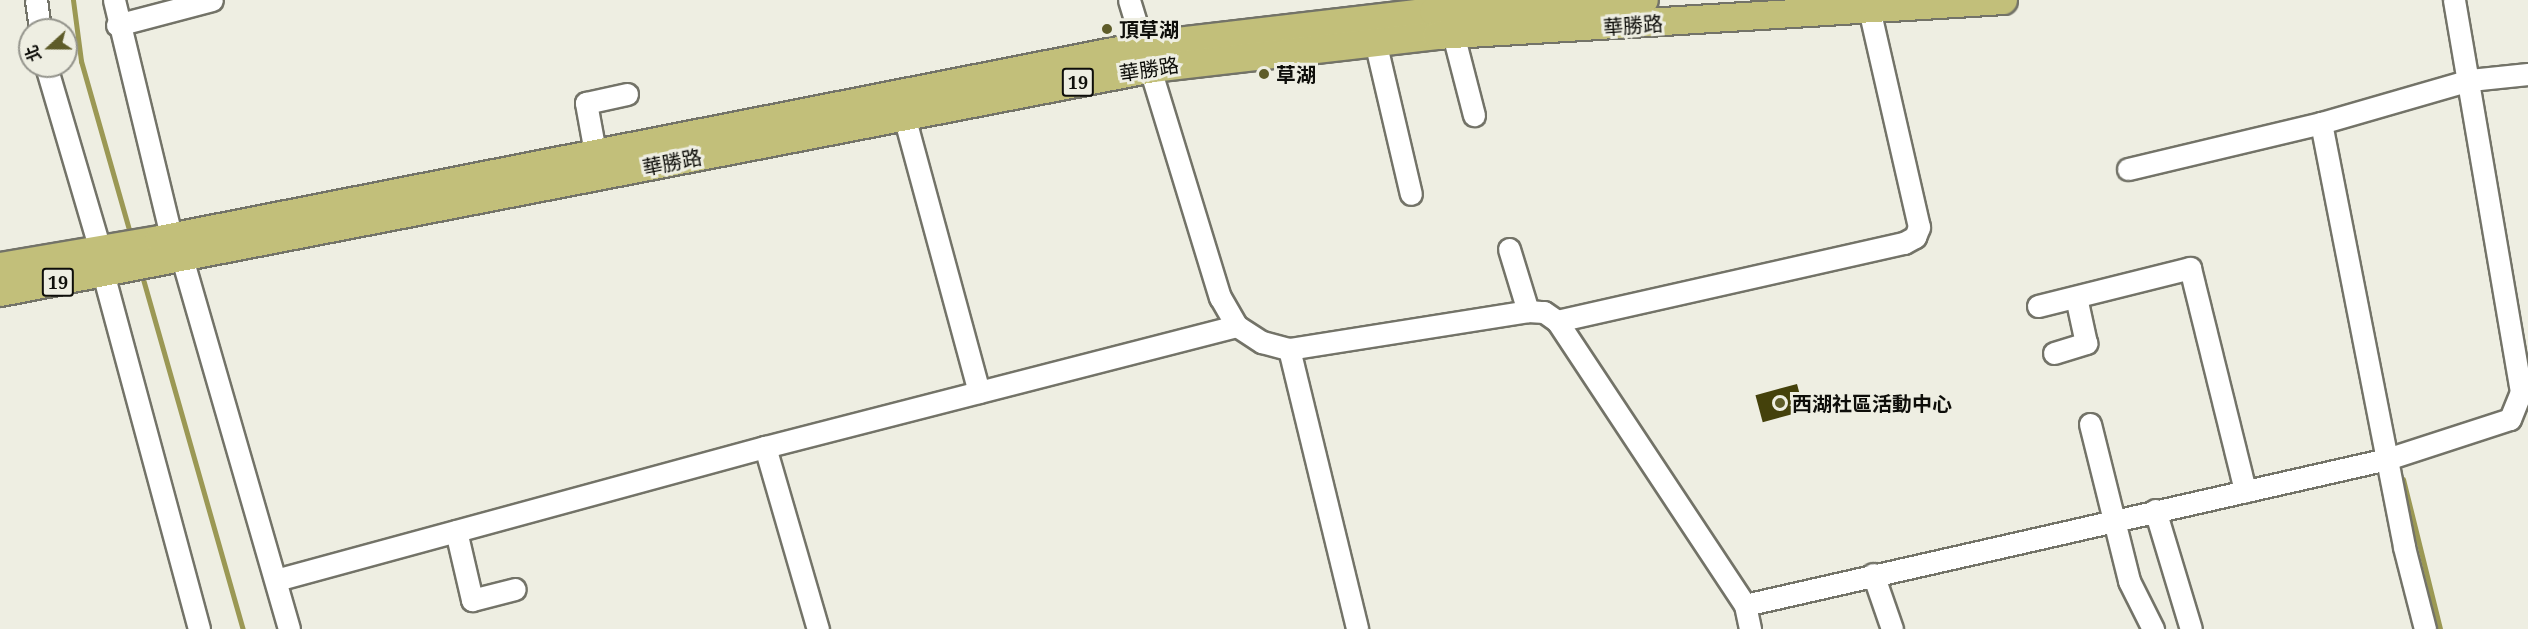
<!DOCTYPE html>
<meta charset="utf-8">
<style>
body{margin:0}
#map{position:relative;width:2528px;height:629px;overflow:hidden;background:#eeeee2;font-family:"Noto Serif","Noto Sans TC",serif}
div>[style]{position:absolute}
.stream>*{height:5px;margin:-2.5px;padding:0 2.5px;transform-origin:2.5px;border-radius:2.5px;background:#9b9854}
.building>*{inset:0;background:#44410b;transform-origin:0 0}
.roads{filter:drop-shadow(2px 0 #737368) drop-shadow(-2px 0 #737368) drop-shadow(0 2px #737368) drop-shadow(0 -2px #737368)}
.minor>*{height:21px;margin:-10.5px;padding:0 10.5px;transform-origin:10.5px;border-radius:10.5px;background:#fff}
.major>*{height:27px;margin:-13.5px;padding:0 13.5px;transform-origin:13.5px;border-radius:13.5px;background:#c2bf7a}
.dots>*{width:16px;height:16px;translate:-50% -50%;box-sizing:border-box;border:3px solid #eeeee2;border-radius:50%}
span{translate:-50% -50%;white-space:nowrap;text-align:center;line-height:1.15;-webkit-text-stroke:6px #eeeee2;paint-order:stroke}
.shield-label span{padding:2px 4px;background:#eeeee2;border:2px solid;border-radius:4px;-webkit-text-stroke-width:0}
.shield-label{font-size:18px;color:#0e0e0a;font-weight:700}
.street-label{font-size:20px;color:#0e0e0a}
.poi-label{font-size:20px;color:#0e0e0a;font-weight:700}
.left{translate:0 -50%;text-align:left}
.north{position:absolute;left:18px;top:18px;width:60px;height:60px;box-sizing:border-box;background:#eeeee2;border:2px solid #94948c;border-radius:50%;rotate:249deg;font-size:16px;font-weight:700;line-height:24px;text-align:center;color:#0e0e0a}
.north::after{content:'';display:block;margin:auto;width:21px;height:27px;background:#5e5c29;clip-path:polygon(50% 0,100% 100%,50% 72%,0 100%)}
</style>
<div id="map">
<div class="stream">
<i style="left:73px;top:0;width:62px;rotate:82.5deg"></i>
<i style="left:81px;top:61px;width:183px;rotate:74.1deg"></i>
<i style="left:141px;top:272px;width:371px;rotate:74.1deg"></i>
<i style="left:2403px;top:479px;width:154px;rotate:76.1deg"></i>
</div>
<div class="building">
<i style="left:1797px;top:384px;width:28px;height:43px;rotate:75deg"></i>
</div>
<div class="roads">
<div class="minor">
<i style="left:36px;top:0;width:30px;rotate:82deg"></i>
<i style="left:114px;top:0;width:242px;rotate:76.4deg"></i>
<i style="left:171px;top:235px;width:25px;rotate:64deg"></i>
<i style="left:182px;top:258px;width:386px;rotate:73.9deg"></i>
<i style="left:1129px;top:0;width:311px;rotate:73deg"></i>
<i style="left:1220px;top:297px;width:34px;rotate:60deg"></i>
<i style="left:1237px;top:326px;width:30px;rotate:33deg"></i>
<i style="left:1262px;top:342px;width:28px;rotate:15deg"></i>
<i style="left:1289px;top:349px;width:242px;rotate:-9deg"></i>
<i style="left:1528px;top:311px;width:16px;rotate:4deg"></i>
<i style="left:1544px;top:312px;width:16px;rotate:35deg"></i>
<i style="left:1557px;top:321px;width:341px;rotate:56.5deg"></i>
<i style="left:1745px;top:605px;width:25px;rotate:78deg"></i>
<i style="left:117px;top:25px;width:98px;rotate:-14.7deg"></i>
<i style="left:1453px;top:34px;width:84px;rotate:75.5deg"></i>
<i style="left:1375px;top:41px;width:157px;rotate:76.8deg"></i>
<i style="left:46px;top:66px;width:191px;rotate:73.6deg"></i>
<i style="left:904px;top:116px;width:286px;rotate:74.8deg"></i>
<i style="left:2321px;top:123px;width:432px;rotate:78.9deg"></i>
<i style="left:2404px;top:547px;width:85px;rotate:75.6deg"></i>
<i style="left:595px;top:152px;width:50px;rotate:-100.4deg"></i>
<i style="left:586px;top:103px;width:42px;rotate:-12.4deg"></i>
<i style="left:2128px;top:169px;width:198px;rotate:-13.4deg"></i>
<i style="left:2321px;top:123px;width:155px;rotate:-16.1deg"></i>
<i style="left:2470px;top:80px;width:58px;rotate:-5.9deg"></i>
<i style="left:1509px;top:249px;width:65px;rotate:73deg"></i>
<i style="left:103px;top:273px;width:369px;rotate:74.9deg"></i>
<i style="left:2038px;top:306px;width:157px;rotate:-14deg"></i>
<i style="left:2190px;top:268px;width:230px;rotate:76.1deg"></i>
<i style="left:1557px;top:321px;width:356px;rotate:-12.7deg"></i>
<i style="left:1904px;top:243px;width:13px;rotate:-29deg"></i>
<i style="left:1915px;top:237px;width:11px;rotate:-68deg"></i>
<i style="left:1919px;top:227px;width:233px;rotate:-102.9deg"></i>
<i style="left:1289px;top:349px;width:288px;rotate:76.3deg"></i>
<i style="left:2054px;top:353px;width:34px;rotate:-17deg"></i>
<i style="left:2086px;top:343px;width:47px;rotate:-102.3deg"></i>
<i style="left:2090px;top:424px;width:162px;rotate:76deg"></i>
<i style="left:2129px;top:581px;width:54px;rotate:63.4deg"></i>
<i style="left:765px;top:447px;width:190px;rotate:73.8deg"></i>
<i style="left:2155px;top:510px;width:124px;rotate:73.2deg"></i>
<i style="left:456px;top:531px;width:71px;rotate:76.9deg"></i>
<i style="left:472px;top:600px;width:44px;rotate:-14.3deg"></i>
<i style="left:1873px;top:574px;width:58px;rotate:70.9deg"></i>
<i style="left:276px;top:580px;width:507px;rotate:-15.22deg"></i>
<i style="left:765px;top:447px;width:487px;rotate:-14.4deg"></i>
<i style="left:1745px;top:605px;width:658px;rotate:-12.81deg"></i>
<i style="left:2387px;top:459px;width:129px;rotate:-18deg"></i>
<i style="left:2510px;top:419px;width:29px;rotate:-68deg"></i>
<i style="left:2521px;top:392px;width:398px;rotate:-99.7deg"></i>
</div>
<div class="major">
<i style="left:0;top:266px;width:161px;rotate:-9.6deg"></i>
<i style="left:159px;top:239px;width:1003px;rotate:-11.15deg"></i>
<i style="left:1143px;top:45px;width:292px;rotate:-6.7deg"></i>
<i style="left:1433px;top:11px;width:211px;rotate:-3deg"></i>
<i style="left:0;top:292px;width:1174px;rotate:-11deg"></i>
<i style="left:1152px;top:68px;width:286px;rotate:-6.6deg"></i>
<i style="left:1436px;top:35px;width:568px;rotate:-3.53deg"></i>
</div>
</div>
<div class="dots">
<i style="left:1107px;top:29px;background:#5e5c29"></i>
<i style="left:1264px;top:74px;background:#5e5c29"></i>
<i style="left:1780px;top:403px;background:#5e5c29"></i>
</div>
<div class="shield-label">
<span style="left:1078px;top:82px">19</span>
<span style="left:58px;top:282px">19</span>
</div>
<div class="street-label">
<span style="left:1633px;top:25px;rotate:-4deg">華勝路</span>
<span style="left:1149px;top:69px;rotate:-9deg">華勝路</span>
<span style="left:672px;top:162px;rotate:-11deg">華勝路</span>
</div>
<div class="poi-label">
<span class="left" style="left:1119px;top:29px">頂草湖</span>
<span class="left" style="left:1276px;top:74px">草湖</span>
<span class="left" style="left:1792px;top:403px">西湖社區活動中心</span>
</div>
<div class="north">北</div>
</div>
